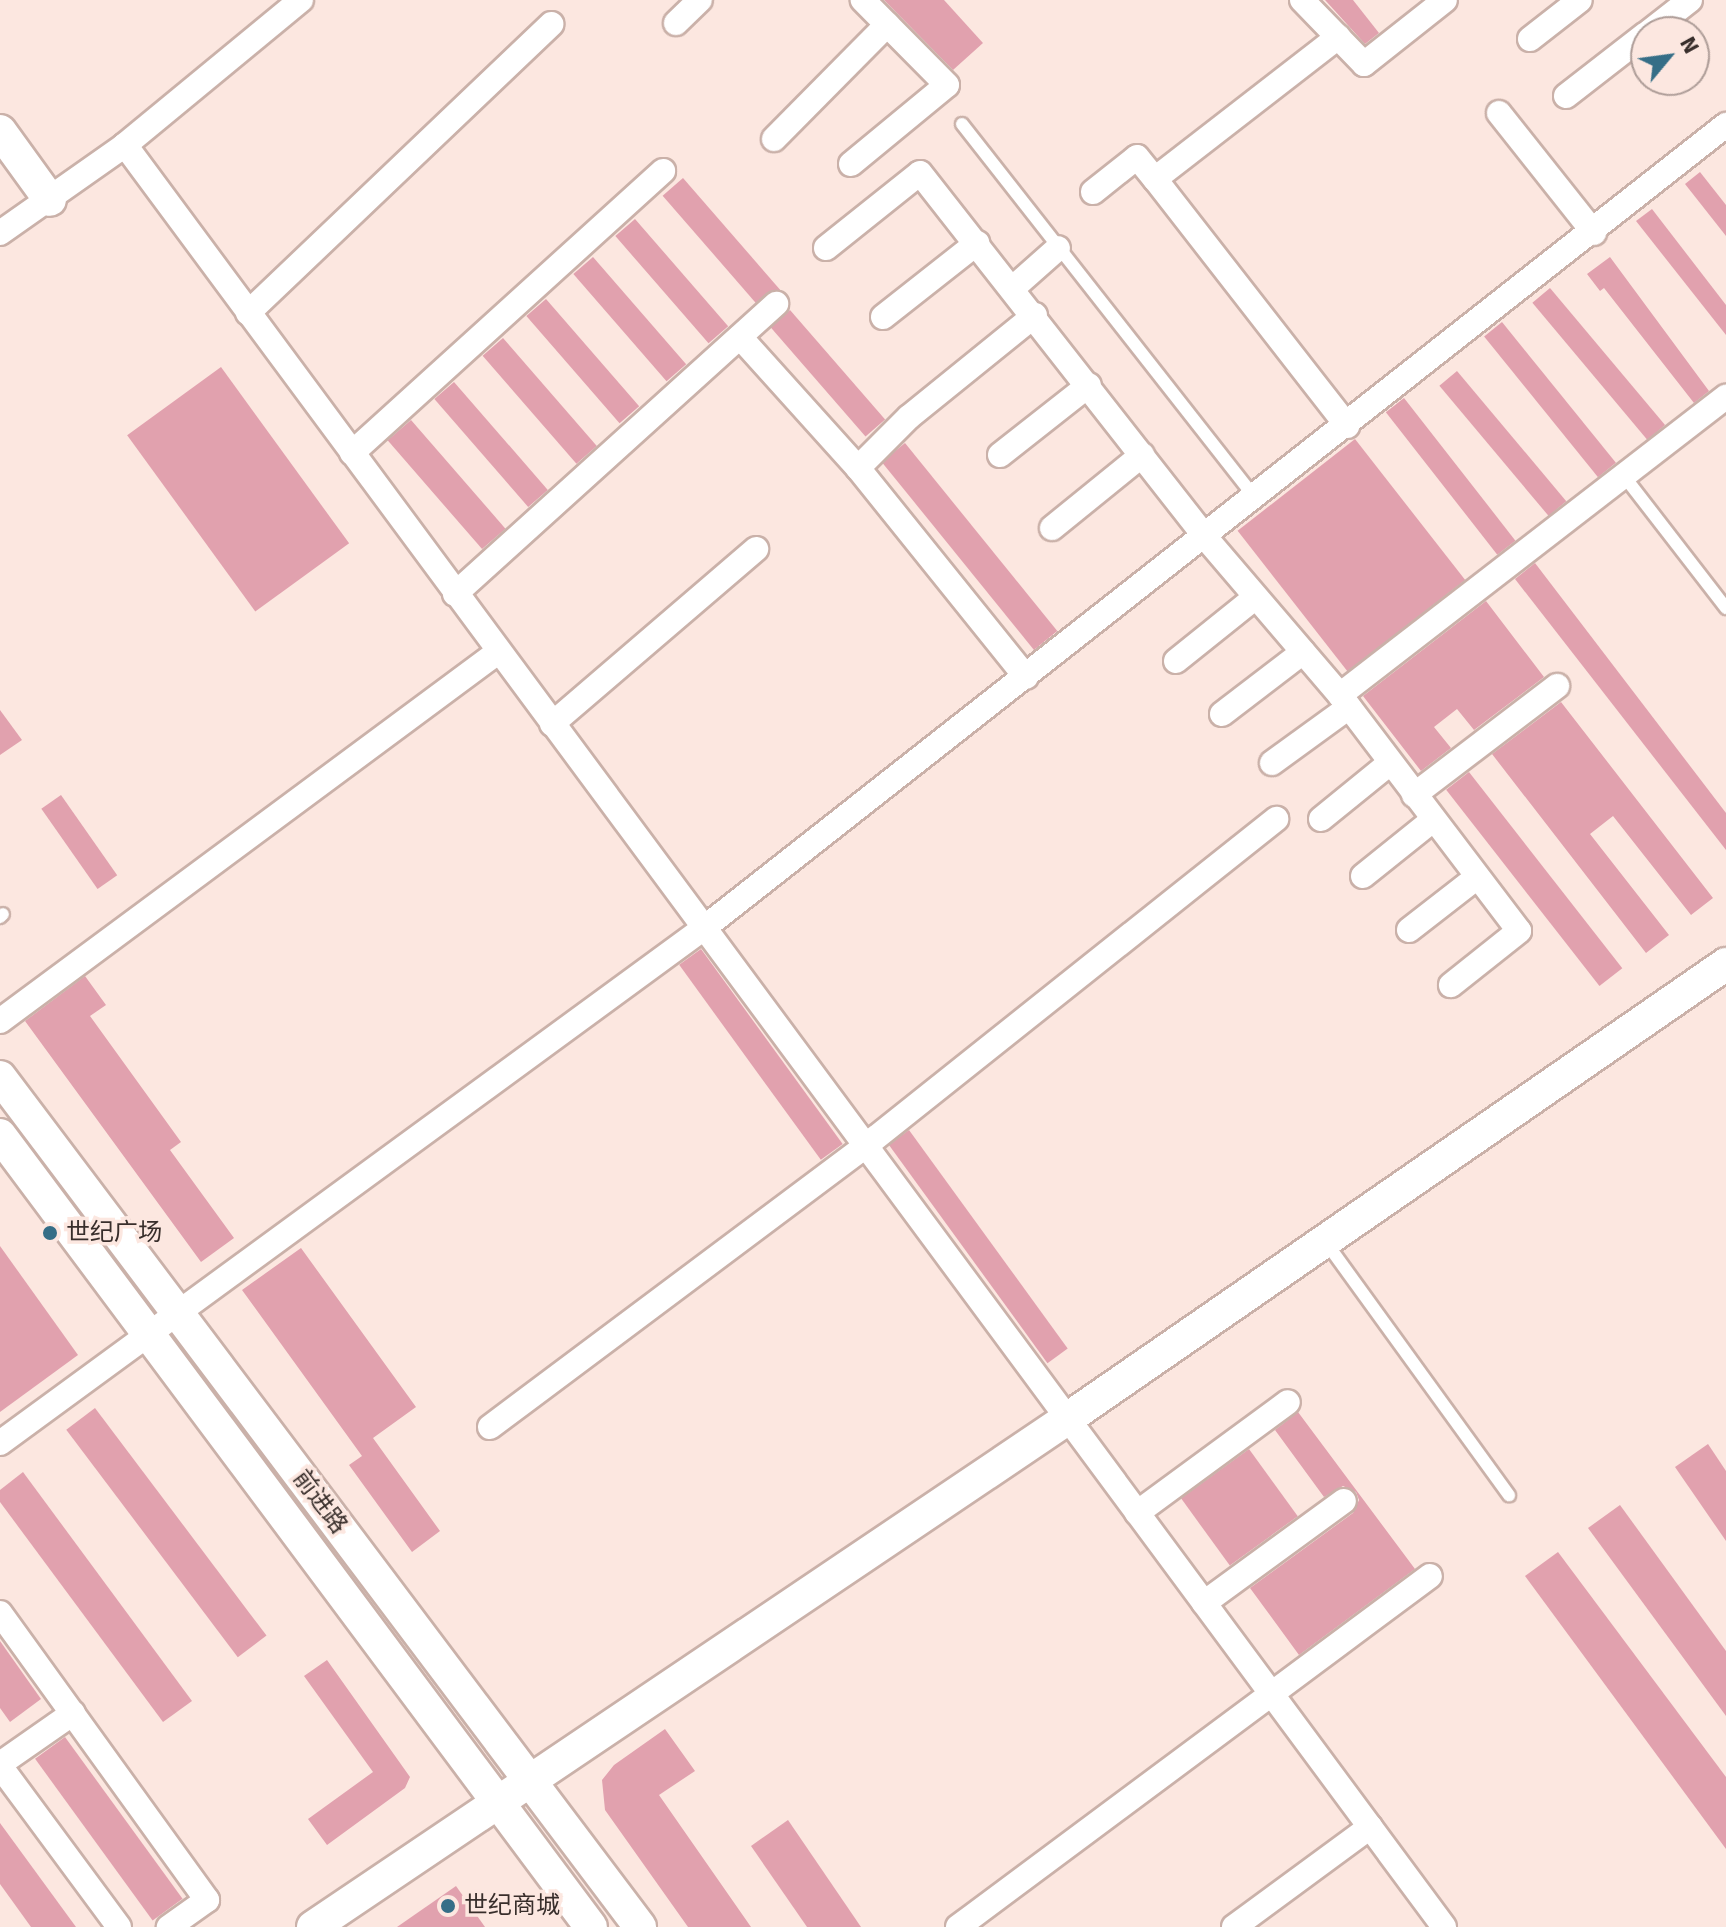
<!DOCTYPE html>
<meta charset="utf-8">
<style>
body{margin:0}
#map{position:relative;width:1726px;height:1927px;overflow:hidden;background:#fce7e0;font-family:Signika,"Noto Sans SC",sans-serif}
div>[style]{position:absolute}
.building>*{inset:0;background:#e1a1ae;transform-origin:0 0}
.roads{filter:drop-shadow(2px 0 #cab1a9) drop-shadow(-2px 0 #cab1a9) drop-shadow(0 2px #cab1a9) drop-shadow(0 -2px #cab1a9)}
.lane>*{height:12px;margin:-6px;padding:0 6px;transform-origin:6px;border-radius:6px;background:#fff}
.street>*{height:24px;margin:-12px;padding:0 12px;transform-origin:12px;border-radius:12px;background:#fff}
.secondary>*{height:32px;margin:-16px;padding:0 16px;transform-origin:16px;border-radius:16px;background:#fff}
.dots>*{width:22px;height:22px;translate:-50% -50%;box-sizing:border-box;border:4px solid #fce7e0;border-radius:50%}
span{translate:-50% -50%;white-space:nowrap;text-align:center;line-height:1.15;-webkit-text-stroke:7px #fce7e0;paint-order:stroke}
.poi-label{font-size:24px;color:#382e2b}
.left{translate:0 -50%;text-align:left}
.street-label{font-size:24px;color:#382e2b}
.north{position:absolute;left:1630px;top:16px;width:80px;height:80px;box-sizing:border-box;background:#fce7e0;border:2px solid #ae9d98;border-radius:50%;rotate:61deg;font-size:22px;font-weight:700;line-height:32px;text-align:center;color:#382e2b}
.north::after{content:'';display:block;margin:auto;width:28px;height:36px;background:#356e87;clip-path:polygon(50% 0,100% 100%,50% 72%,0 100%)}
</style>
<div id="map">
<div class="building">
<i style="clip-path:polygon(884px 0,944px 0,983px 43px,953px 70px)"></i>
<i style="clip-path:polygon(1325px 0,1353px 0,1379px 33px,1365px 44px)"></i>
<i style="clip-path:polygon(1700px 172px,1726px 205px,1726px 236px,1685px 184px)"></i>
<i style="left:683px;top:178px;width:148px;height:27px;rotate:49deg"></i>
<i style="clip-path:polygon(1652px 209px,1726px 305px,1726px 335px,1636px 221px)"></i>
<i style="left:635px;top:219px;width:142px;height:26px;rotate:49deg"></i>
<i style="left:593px;top:257px;width:142px;height:26px;rotate:49deg"></i>
<i style="clip-path:polygon(1610px 257px,1709px 391px,1694px 403px,1604px 288px,1600px 291px,1587px 274px)"></i>
<i style="left:1550px;top:288px;width:179px;height:23px;rotate:50deg"></i>
<i style="left:546px;top:299px;width:142px;height:26px;rotate:49deg"></i>
<i style="left:790px;top:310px;width:145px;height:26px;rotate:49deg"></i>
<i style="left:1502px;top:322px;width:181px;height:23px;rotate:51deg"></i>
<i style="left:503px;top:338px;width:143px;height:27px;rotate:49deg"></i>
<i style="left:221px;top:367px;width:218px;height:116px;rotate:54deg"></i>
<i style="left:1457px;top:371px;width:170px;height:23px;rotate:50deg"></i>
<i style="left:454px;top:382px;width:143px;height:26px;rotate:49deg"></i>
<i style="left:1404px;top:398px;width:181px;height:23px;rotate:52deg"></i>
<i style="left:411px;top:420px;width:144px;height:31px;rotate:49deg"></i>
<i style="left:1355px;top:439px;width:179px;height:149px;rotate:52deg"></i>
<i style="left:905px;top:443px;width:242px;height:30px;rotate:51deg"></i>
<i style="clip-path:polygon(1535px 563px,1726px 813px,1726px 850px,1515px 579px)"></i>
<i style="clip-path:polygon(1486px 601px,1544px 677px,1474px 730px,1457px 709px,1434px 727px,1451px 748px,1421px 771px,1363px 696px)"></i>
<i style="clip-path:polygon(1561px 702px,1713px 898px,1691px 915px,1613px 816px,1590px 834px,1669px 935px,1646px 953px,1492px 754px)"></i>
<i style="clip-path:polygon(0 710px,22px 740px,0 755px)"></i>
<i style="left:1469px;top:772px;width:249px;height:29px;rotate:52deg"></i>
<i style="left:61px;top:795px;width:98px;height:24px;rotate:55deg"></i>
<i style="left:701px;top:949px;width:241px;height:27px;rotate:54deg"></i>
<i style="clip-path:polygon(85px 976px,106px 1005px,90px 1016px,181px 1142px,170px 1150px,234px 1238px,201px 1262px,25px 1021px)"></i>
<i style="left:909px;top:1130px;width:270px;height:25px;rotate:54deg"></i>
<i style="clip-path:polygon(0 1246px,78px 1355px,0 1412px)"></i>
<i style="clip-path:polygon(301px 1248px,416px 1407px,373px 1438px,440px 1531px,412px 1552px,349px 1465px,362px 1456px,242px 1290px)"></i>
<i style="left:95px;top:1408px;width:285px;height:36px;rotate:53deg"></i>
<i style="clip-path:polygon(1298px 1412px,1415px 1569px,1299px 1655px,1250px 1588px,1353px 1513px,1359px 1500px,1356px 1492px,1343px 1486px,1324px 1497px,1275px 1430px)"></i>
<i style="clip-path:polygon(1708px 1444px,1726px 1471px,1726px 1541px,1675px 1467px)"></i>
<i style="left:1249px;top:1449px;width:83px;height:84px;rotate:54deg"></i>
<i style="clip-path:polygon(23px 1472px,192px 1701px,163px 1722px,0 1502px,0 1490px)"></i>
<i style="clip-path:polygon(1620px 1505px,1726px 1651px,1726px 1716px,1588px 1528px)"></i>
<i style="clip-path:polygon(1558px 1552px,1726px 1777px,1726px 1849px,1525px 1576px)"></i>
<i style="clip-path:polygon(0 1641px,41px 1699px,10px 1722px,0 1708px)"></i>
<i style="clip-path:polygon(327px 1660px,410px 1777px,405px 1788px,327px 1845px,308px 1819px,373px 1772px,304px 1676px)"></i>
<i style="clip-path:polygon(665px 1729px,695px 1771px,659px 1795px,751px 1927px,688px 1927px,605px 1810px,602px 1780px,614px 1765px)"></i>
<i style="left:65px;top:1737px;width:200px;height:37px;rotate:54deg"></i>
<i style="clip-path:polygon(788px 1820px,861px 1927px,807px 1927px,751px 1846px)"></i>
<i style="clip-path:polygon(0 1823px,76px 1927px,31px 1927px,0 1884px)"></i>
<i style="clip-path:polygon(456px 1886px,485px 1927px,397px 1927px)"></i>
</div>
<div class="roads">
<div class="lane">
<i style="left:962px;top:124px;width:475px;rotate:51.9deg"></i>
<i style="left:1624px;top:476px;width:167px;rotate:52.3deg"></i>
<i style="left:0;top:917px;width:4px;rotate:-45deg"></i>
<i style="left:1325px;top:1241px;width:314px;rotate:54.1deg"></i>
</div>
<div class="street">
<i style="left:1302px;top:0;width:89px;rotate:45.9deg"></i>
<i style="left:1364px;top:64px;width:103px;rotate:-38.3deg"></i>
<i style="left:676px;top:23px;width:33px;rotate:-44deg"></i>
<i style="left:1649px;top:32px;width:52px;rotate:-38deg"></i>
<i style="left:1530px;top:39px;width:63px;rotate:-38deg"></i>
<i style="left:1566px;top:96px;width:101px;rotate:-37.8deg"></i>
<i style="left:1499px;top:113px;width:153px;rotate:51.6deg"></i>
<i style="left:774px;top:139px;width:161px;rotate:-45.3deg"></i>
<i style="left:125px;top:145px;width:2217px;rotate:53.49deg"></i>
<i style="left:851px;top:164px;width:124px;rotate:-39.5deg"></i>
<i style="left:947px;top:85px;width:120px;rotate:-134.7deg"></i>
<i style="left:1155px;top:179px;width:313px;rotate:52.1deg"></i>
<i style="left:1093px;top:192px;width:56px;rotate:-38.5deg"></i>
<i style="left:1137px;top:157px;width:28px;rotate:51deg"></i>
<i style="left:1155px;top:179px;width:232px;rotate:-37.8deg"></i>
<i style="left:0;top:233px;width:153px;rotate:-35.1deg"></i>
<i style="left:125px;top:145px;width:228px;rotate:-39.5deg"></i>
<i style="left:826px;top:248px;width:120px;rotate:-38.6deg"></i>
<i style="left:920px;top:173px;width:462px;rotate:51.9deg"></i>
<i style="left:1205px;top:537px;width:208px;rotate:49.5deg"></i>
<i style="left:1340px;top:695px;width:296px;rotate:52.8deg"></i>
<i style="left:1519px;top:931px;width:87px;rotate:141.5deg"></i>
<i style="left:1013px;top:288px;width:60px;rotate:-41.6deg"></i>
<i style="left:248px;top:313px;width:419px;rotate:-43.6deg"></i>
<i style="left:883px;top:317px;width:120px;rotate:-38.2deg"></i>
<i style="left:740px;top:337px;width:176px;rotate:48deg"></i>
<i style="left:858px;top:468px;width:268px;rotate:51.2deg"></i>
<i style="left:352px;top:453px;width:420px;rotate:-42.2deg"></i>
<i style="left:1000px;top:455px;width:113px;rotate:-38.2deg"></i>
<i style="left:858px;top:468px;width:72px;rotate:-45deg"></i>
<i style="left:909px;top:417px;width:162px;rotate:-39deg"></i>
<i style="left:1052px;top:528px;width:116px;rotate:-39deg"></i>
<i style="left:455px;top:594px;width:433px;rotate:-42.1deg"></i>
<i style="left:1176px;top:661px;width:102px;rotate:-38.7deg"></i>
<i style="left:1340px;top:695px;width:488px;rotate:-37.7deg"></i>
<i style="left:1222px;top:714px;width:102px;rotate:-37.4deg"></i>
<i style="left:552px;top:724px;width:269px;rotate:-40.6deg"></i>
<i style="left:1272px;top:763px;width:95px;rotate:-36deg"></i>
<i style="left:1414px;top:795px;width:180px;rotate:-37.3deg"></i>
<i style="left:1321px;top:819px;width:89px;rotate:-39.1deg"></i>
<i style="left:1363px;top:876px;width:90px;rotate:-38.7deg"></i>
<i style="left:1409px;top:930px;width:86px;rotate:-37.9deg"></i>
<i style="left:0;top:1021px;width:620px;rotate:-36.54deg"></i>
<i style="left:490px;top:1427px;width:467px;rotate:-36.8deg"></i>
<i style="left:864px;top:1147px;width:527px;rotate:-38.52deg"></i>
<i style="left:0;top:1443px;width:872px;rotate:-36.19deg"></i>
<i style="left:704px;top:928px;width:1300px;rotate:-38.16deg"></i>
<i style="left:1137px;top:1513px;width:187px;rotate:-36.3deg"></i>
<i style="left:1204px;top:1603px;width:173px;rotate:-36.1deg"></i>
<i style="left:0;top:1613px;width:354px;rotate:54.2deg"></i>
<i style="left:207px;top:1900px;width:47px;rotate:144.6deg"></i>
<i style="left:0;top:1764px;width:89px;rotate:-34.9deg"></i>
<i style="left:0;top:1766px;width:200px;rotate:53.5deg"></i>
<i style="left:958px;top:1927px;width:588px;rotate:-36.64deg"></i>
<i style="left:1234px;top:1927px;width:169px;rotate:-36.3deg"></i>
</div>
<div class="secondary">
<i style="left:0;top:131px;width:85px;rotate:54.1deg"></i>
<i style="left:0;top:1077px;width:1064px;rotate:53.02deg"></i>
<i style="left:0;top:1135px;width:988px;rotate:53.27deg"></i>
<i style="left:313px;top:1927px;width:909px;rotate:-33.97deg"></i>
<i style="left:1067px;top:1419px;width:801px;rotate:-34.62deg"></i>
</div>
</div>
<div class="dots">
<i style="left:50px;top:1233px;background:#356e87"></i>
<i style="left:448px;top:1906px;background:#356e87"></i>
</div>
<div class="poi-label">
<span class="left" style="left:66px;top:1233px">世纪广场</span>
<span class="left" style="left:464px;top:1906px">世纪商城</span>
</div>
<div class="street-label">
<span style="left:320px;top:1502px;rotate:53deg">前进路</span>
</div>
<div class="north">N</div>
</div>
